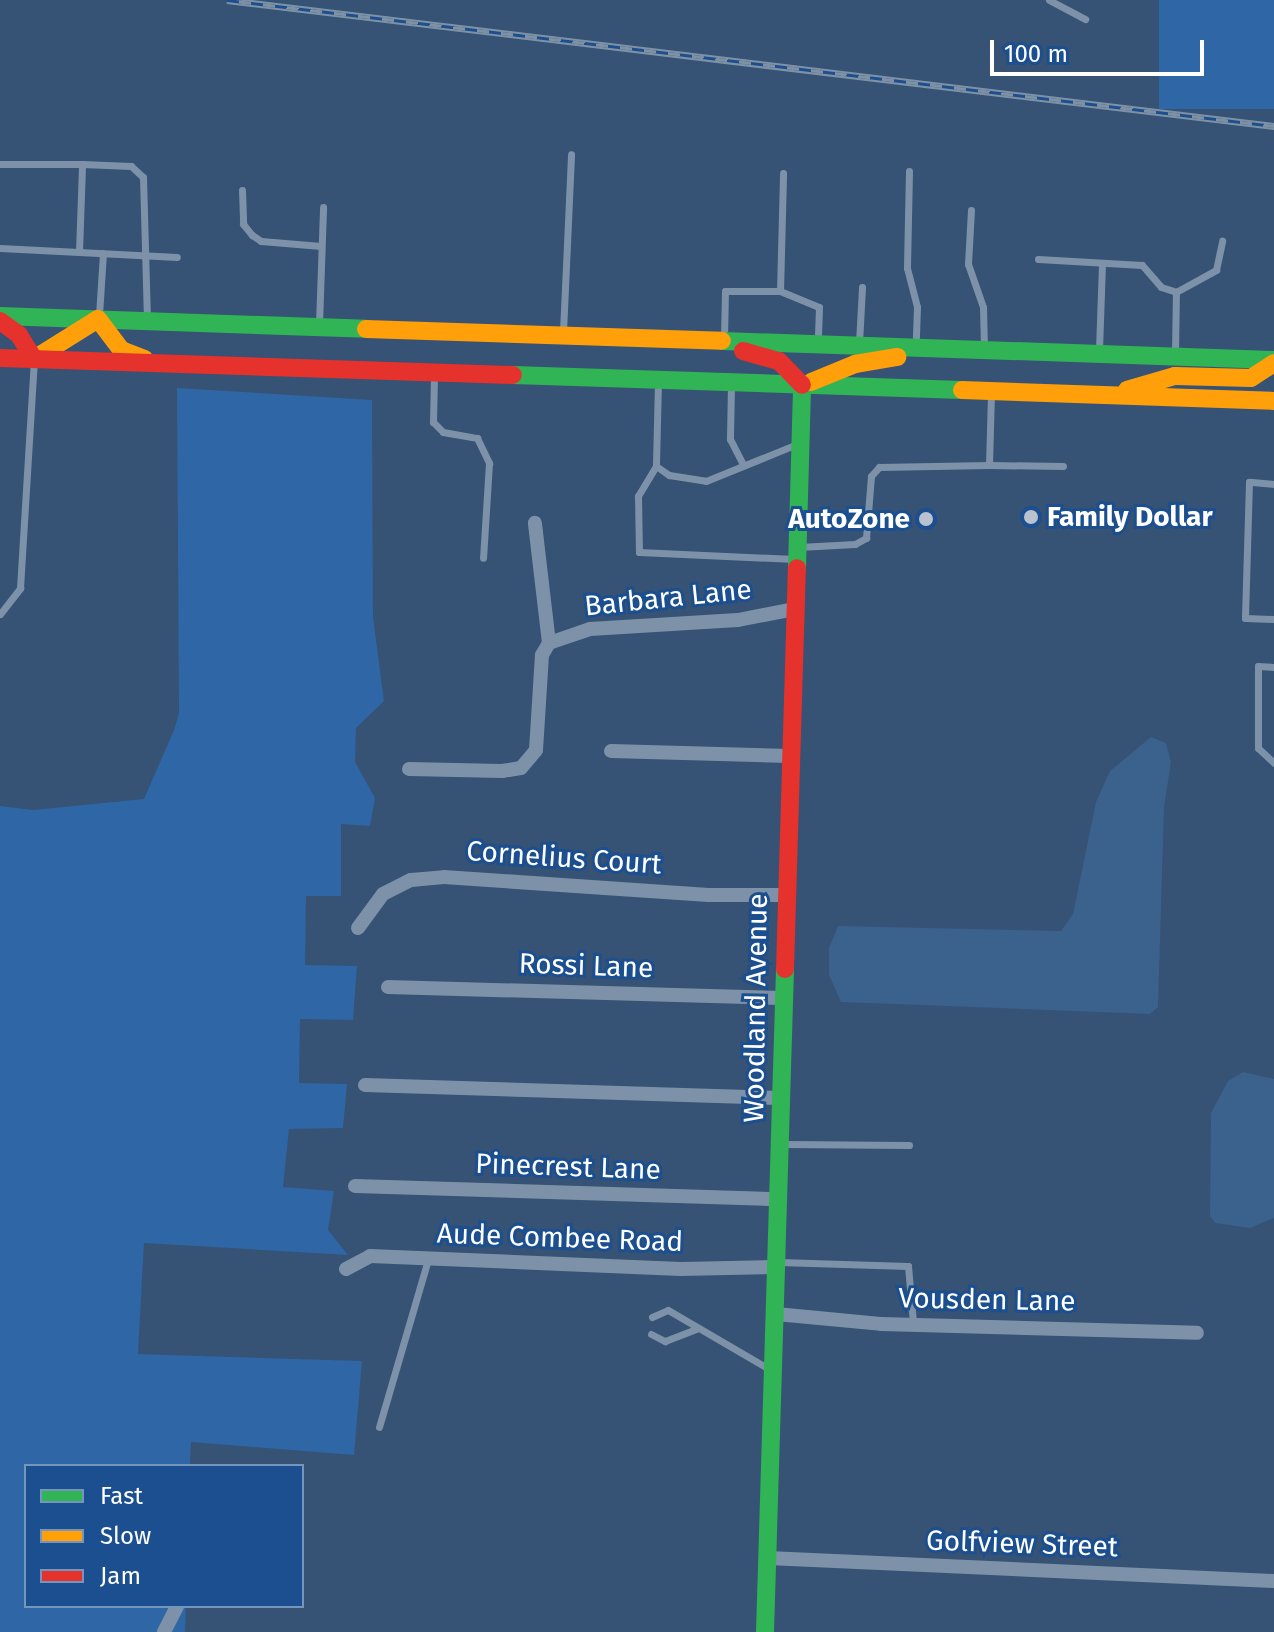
<!DOCTYPE html>
<style>
body{margin:0}
#map{position:relative;width:1274px;height:1632px;overflow:hidden;background:#365274;font-family:"Fira Sans",sans-serif}
div>[style]{position:absolute}
.green>*{inset:0;background:#2f66a5;transform-origin:0 0}
.water>*{inset:0;background:#3b618d}
.lane>*{height:7px;margin:-3.5px;padding:0 3.5px;transform-origin:3.5px;border-radius:3.5px;background:#7d92a8}
.street>*{height:14px;margin:-7px;padding:0 7px;transform-origin:7px;border-radius:7px;background:#7d92a8}
.fast>*{height:18px;margin:-9px;padding:0 9px;transform-origin:9px;border-radius:9px;background:#30b455}
.slow>*{height:18px;margin:-9px;padding:0 9px;transform-origin:9px;border-radius:9px;background:#ff9f0a}
.jam>*{height:18px;margin:-9px;padding:0 9px;transform-origin:9px;border-radius:9px;background:#e5322d}
.rail>*{height:7px;margin-top:-3.5px;transform-origin:0;background:repeating-linear-gradient(90deg,#1b4f8f 0 12px,#7e92a7 0 24px);box-sizing:border-box;border-block:2px solid #7e92a7}
.dots>*{width:22px;height:22px;translate:-50% -50%;box-sizing:border-box;border:4px solid #1b4f8f;border-radius:50%}
span{translate:-50% -50%;white-space:nowrap;text-align:center;line-height:1.15;-webkit-text-stroke:6px #1b4f8f;paint-order:stroke}
.poi-label{font-size:28px;color:#fff;font-weight:700}
.left{translate:0 -50%;text-align:left}
.right{translate:-100% -50%;text-align:right}
.street-label{font-size:28px;color:#fff}
.legend{position:absolute;left:24px;top:1464px;width:280px;height:144px;box-sizing:border-box;background:#1b4f8f;border:2px solid #7695bc;margin:0;padding:10px 14px;list-style:none;font-size:24px;color:#fff}
.legend li{display:flex;align-items:center;gap:16px;height:40px}
.legend b{width:40px;border:2px solid #7695bc}
.scale{position:absolute;left:990px;top:40px;width:214px;height:36px;box-sizing:border-box;border:4px solid #fff;border-top:0;padding-left:10px;font-size:24px;line-height:28px;white-space:nowrap;color:#fff;-webkit-text-stroke:6px #1b4f8f;paint-order:stroke}
</style>
<div id="map">
<div class="green">
<i style="left:1159px;top:0;width:115px;height:109px"></i>
<i style="clip-path:polygon(177px 388px,372px 400px,373px 617px,384px 701px,356px 728px,355px 762px,375px 798px,370px 826px,341px 824px,341px 896px,306px 896px,305px 965px,357px 966px,353px 1020px,300px 1019px,299px 1083px,347px 1084px,343px 1128px,289px 1129px,283px 1187px,334px 1191px,328px 1230px,348px 1255px,144px 1243px,138px 1354px,362px 1361px,354px 1455px,191px 1442px,190px 1466px,26px 1466px,26px 1606px,186px 1606px,185px 1632px,0 1632px,0 806px,33px 810px,144px 799px,174px 730px,179px 713px)"></i>
</div>
<div class="water">
<i style="clip-path:polygon(1151px 737px,1166px 743px,1171px 762px,1164px 807px,1158px 1007px,1150px 1014px,841px 1002px,829px 975px,829px 948px,838px 926px,1061px 931px,1073px 914px,1096px 802px,1110px 771px)"></i>
<i style="clip-path:polygon(1243px 1072px,1274px 1079px,1274px 1218px,1250px 1228px,1215px 1223px,1210px 1216px,1211px 1113px,1228px 1081px)"></i>
</div>
<div class="lane">
<i style="left:1049px;top:0;width:41px;rotate:27.8deg"></i>
<i style="left:0;top:164px;width:82px"></i>
<i style="left:909px;top:171px;width:97px;rotate:91.2deg"></i>
<i style="left:907px;top:268px;width:40px;rotate:75.6deg"></i>
<i style="left:917px;top:307px;width:38px;rotate:92deg"></i>
<i style="left:242px;top:190px;width:34px;rotate:88deg"></i>
<i style="left:243px;top:224px;width:14px;rotate:51deg"></i>
<i style="left:252px;top:235px;width:11px;rotate:34deg"></i>
<i style="left:261px;top:241px;width:60px;rotate:4.8deg"></i>
<i style="left:971px;top:210px;width:54px;rotate:93.2deg"></i>
<i style="left:968px;top:264px;width:46px;rotate:70.8deg"></i>
<i style="left:983px;top:307px;width:40px;rotate:88.6deg"></i>
<i style="left:0;top:248px;width:177px;rotate:2.9deg"></i>
<i style="left:79px;top:252px;width:88px;rotate:-88deg"></i>
<i style="left:82px;top:164px;width:49px;rotate:2.3deg"></i>
<i style="left:131px;top:166px;width:16px;rotate:43deg"></i>
<i style="left:143px;top:177px;width:141px;rotate:88.4deg"></i>
<i style="left:1038px;top:259px;width:104px;rotate:3.3deg"></i>
<i style="left:1142px;top:265px;width:29px;rotate:49deg"></i>
<i style="left:1161px;top:287px;width:16px;rotate:18deg"></i>
<i style="left:1176px;top:292px;width:46px;rotate:-28.8deg"></i>
<i style="left:1216px;top:270px;width:30px;rotate:-78deg"></i>
<i style="left:780px;top:291px;width:118px;rotate:-88.5deg"></i>
<i style="left:99px;top:315px;width:62px;rotate:-86.3deg"></i>
<i style="left:319px;top:324px;width:117px;rotate:-88deg"></i>
<i style="left:563px;top:332px;width:178px;rotate:-87.4deg"></i>
<i style="left:724px;top:338px;width:47px;rotate:-88.8deg"></i>
<i style="left:725px;top:291px;width:55px"></i>
<i style="left:780px;top:291px;width:42px;rotate:22.3deg"></i>
<i style="left:819px;top:307px;width:34px;rotate:92deg"></i>
<i style="left:859px;top:343px;width:56px;rotate:-86.9deg"></i>
<i style="left:1099px;top:350px;width:87px;rotate:-88deg"></i>
<i style="left:1175px;top:353px;width:61px;rotate:-89.1deg"></i>
<i style="left:434px;top:375px;width:47px;rotate:91.2deg"></i>
<i style="left:433px;top:422px;width:14px;rotate:45deg"></i>
<i style="left:443px;top:432px;width:35px;rotate:10deg"></i>
<i style="left:477px;top:438px;width:28px;rotate:64deg"></i>
<i style="left:489px;top:463px;width:95px;rotate:93.6deg"></i>
<i style="left:658px;top:382px;width:84px;rotate:91.4deg"></i>
<i style="left:656px;top:466px;width:35px;rotate:121deg"></i>
<i style="left:638px;top:496px;width:56px;rotate:89deg"></i>
<i style="left:639px;top:552px;width:156px;rotate:2.6deg"></i>
<i style="left:731px;top:385px;width:54px;rotate:91.1deg"></i>
<i style="left:730px;top:439px;width:28px;rotate:63deg"></i>
<i style="left:989px;top:465px;width:74px;rotate:0.8deg"></i>
<i style="left:656px;top:466px;width:16px;rotate:35deg"></i>
<i style="left:669px;top:475px;width:37px;rotate:9deg"></i>
<i style="left:706px;top:481px;width:98px;rotate:-22.1deg"></i>
<i style="left:1274px;top:484px;width:25px;rotate:-175deg"></i>
<i style="left:1249px;top:482px;width:136px;rotate:91.7deg"></i>
<i style="left:1245px;top:618px;width:29px;rotate:2deg"></i>
<i style="left:799px;top:547px;width:56px;rotate:-3.1deg"></i>
<i style="left:855px;top:544px;width:13px;rotate:-29deg"></i>
<i style="left:866px;top:538px;width:62px;rotate:-85.4deg"></i>
<i style="left:871px;top:476px;width:12px;rotate:-48deg"></i>
<i style="left:879px;top:467px;width:110px;rotate:-1deg"></i>
<i style="left:989px;top:465px;width:71px;rotate:-88.4deg"></i>
<i style="left:0;top:614px;width:33px;rotate:-52deg"></i>
<i style="left:20px;top:588px;width:227px;rotate:-86.5deg"></i>
<i style="left:1274px;top:667px;width:16px;rotate:-176deg"></i>
<i style="left:1258px;top:666px;width:82px;rotate:90deg"></i>
<i style="left:1258px;top:748px;width:22px;rotate:43deg"></i>
<i style="left:783px;top:1144px;width:126px;rotate:0.5deg"></i>
<i style="left:779px;top:1262px;width:129px;rotate:1.8deg"></i>
<i style="left:908px;top:1266px;width:56px;rotate:84.9deg"></i>
<i style="left:652px;top:1317px;width:17px;rotate:-24deg"></i>
<i style="left:668px;top:1310px;width:117px;rotate:30.3deg"></i>
<i style="left:651px;top:1334px;width:16px;rotate:27deg"></i>
<i style="left:665px;top:1341px;width:34px;rotate:-21deg"></i>
<i style="left:379px;top:1427px;width:175px;rotate:-73.7deg"></i>
</div>
<div class="street">
<i style="left:549px;top:643px;width:43px;rotate:-18.9deg"></i>
<i style="left:590px;top:629px;width:148px;rotate:-3.5deg"></i>
<i style="left:738px;top:620px;width:57px;rotate:-11.1deg"></i>
<i style="left:611px;top:751px;width:179px;rotate:1.6deg"></i>
<i style="left:409px;top:769px;width:93px;rotate:1.2deg"></i>
<i style="left:502px;top:771px;width:19px;rotate:-9deg"></i>
<i style="left:521px;top:768px;width:23px;rotate:-50deg"></i>
<i style="left:536px;top:750px;width:95px;rotate:-86.4deg"></i>
<i style="left:542px;top:655px;width:14px;rotate:-60deg"></i>
<i style="left:549px;top:643px;width:121px;rotate:-96.7deg"></i>
<i style="left:358px;top:928px;width:42px;rotate:-53.7deg"></i>
<i style="left:383px;top:894px;width:31px;rotate:-27deg"></i>
<i style="left:411px;top:880px;width:33px;rotate:-5deg"></i>
<i style="left:444px;top:877px;width:265px;rotate:3.9deg"></i>
<i style="left:708px;top:895px;width:78px"></i>
<i style="left:388px;top:987px;width:395px;rotate:1.6deg"></i>
<i style="left:365px;top:1085px;width:416px;rotate:1.8deg"></i>
<i style="left:355px;top:1186px;width:424px;rotate:1.8deg"></i>
<i style="left:346px;top:1269px;width:27px;rotate:-28deg"></i>
<i style="left:370px;top:1256px;width:311px;rotate:2.4deg"></i>
<i style="left:681px;top:1269px;width:96px;rotate:-1.2deg"></i>
<i style="left:776px;top:1314px;width:105px;rotate:5.4deg"></i>
<i style="left:881px;top:1324px;width:316px;rotate:1.6deg"></i>
<i style="left:768px;top:1558px;width:507px;rotate:2.6deg"></i>
<i style="left:164px;top:1632px;width:29px;rotate:-63deg"></i>
</div>
<div class="fast">
<i style="left:0;top:316px;width:366px;rotate:2deg"></i>
<i style="left:722px;top:341px;width:552px;rotate:1.97deg"></i>
<i style="left:513px;top:375px;width:449px;rotate:1.9deg"></i>
<i style="left:797px;top:568px;width:183px;rotate:-88.4deg"></i>
<i style="left:765px;top:1632px;width:663px;rotate:-88.27deg"></i>
</div>
<div class="slow">
<i style="left:98px;top:319px;width:39px;rotate:53deg"></i>
<i style="left:121px;top:350px;width:25px;rotate:21deg"></i>
<i style="left:366px;top:329px;width:356px;rotate:1.9deg"></i>
<i style="left:34px;top:359px;width:75px;rotate:-32deg"></i>
<i style="left:811px;top:382px;width:48px;rotate:-22.2deg"></i>
<i style="left:855px;top:364px;width:43px;rotate:-9.5deg"></i>
<i style="left:962px;top:390px;width:312px;rotate:2deg"></i>
<i style="left:1127px;top:390px;width:50px;rotate:-16.3deg"></i>
<i style="left:1175px;top:376px;width:76px;rotate:1.5deg"></i>
<i style="left:1251px;top:378px;width:27px;rotate:-33deg"></i>
</div>
<div class="jam">
<i style="left:0;top:321px;width:24px;rotate:36deg"></i>
<i style="left:19px;top:335px;width:28px;rotate:58deg"></i>
<i style="left:743px;top:351px;width:37px;rotate:16deg"></i>
<i style="left:779px;top:361px;width:33px;rotate:46deg"></i>
<i style="left:0;top:358px;width:513px;rotate:1.9deg"></i>
<i style="left:785px;top:969px;width:401px;rotate:-88.3deg"></i>
</div>
<div class="rail">
<i style="left:227px;top:0;width:1055px;rotate:6.86deg"></i>
</div>
<div class="dots">
<i style="left:1031px;top:517px;background:#b9c2ce"></i>
<i style="left:926px;top:519px;background:#b9c2ce"></i>
</div>
<div class="poi-label">
<span class="left" style="left:1047px;top:517px">Family Dollar</span>
<span class="right" style="left:910px;top:519px">AutoZone</span>
</div>
<div class="street-label">
<span style="left:668px;top:598px;rotate:-6deg">Barbara Lane</span>
<span style="left:564px;top:858px;rotate:4deg">Cornelius Court</span>
<span style="left:586px;top:966px;rotate:2deg">Rossi Lane</span>
<span style="left:756px;top:1008px;rotate:-89deg">Woodland Avenue</span>
<span style="left:568px;top:1167px;rotate:2deg">Pinecrest Lane</span>
<span style="left:560px;top:1238px;rotate:2deg">Aude Combee Road</span>
<span style="left:987px;top:1300px;rotate:1deg">Vousden Lane</span>
<span style="left:1022px;top:1544px;rotate:2deg">Golfview Street</span>
</div>
<ul class="legend">
<li><b style="height:10px;background:#30b455"></b>Fast</li>
<li><b style="height:10px;background:#ff9f0a"></b>Slow</li>
<li><b style="height:10px;background:#e5322d"></b>Jam</li>
</ul>
<div class="scale">100 m</div>
</div>
